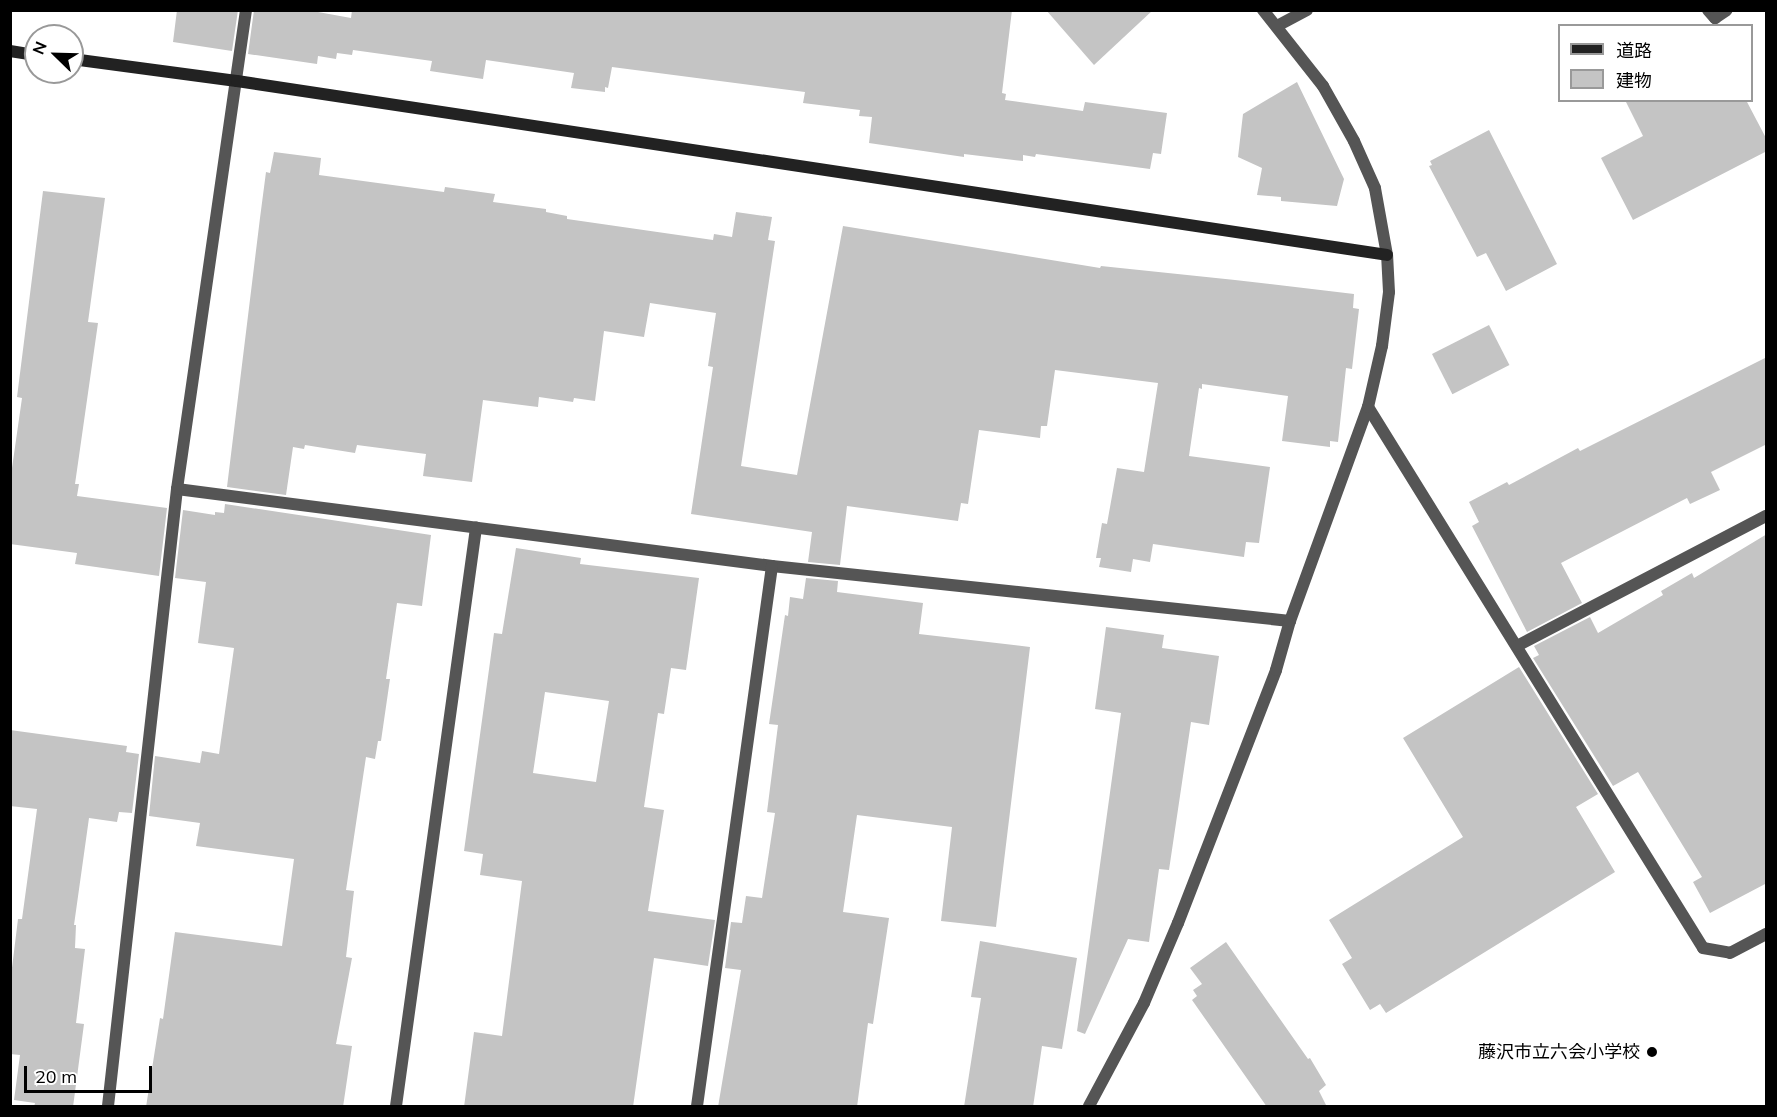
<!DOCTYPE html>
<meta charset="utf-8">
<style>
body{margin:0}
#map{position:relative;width:1777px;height:1117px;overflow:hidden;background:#fff;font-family:Mulish,"Noto Sans JP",sans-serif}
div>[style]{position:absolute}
.building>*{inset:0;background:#c4c4c4;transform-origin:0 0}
.street>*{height:12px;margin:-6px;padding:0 6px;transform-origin:6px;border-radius:6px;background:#555}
.secondary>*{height:12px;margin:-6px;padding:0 6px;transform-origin:6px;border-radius:6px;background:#222}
.dots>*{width:16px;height:16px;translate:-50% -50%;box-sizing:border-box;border:3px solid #fff;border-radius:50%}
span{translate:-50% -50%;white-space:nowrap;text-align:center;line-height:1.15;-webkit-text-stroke:4.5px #fff;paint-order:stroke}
.poi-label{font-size:18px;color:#000}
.right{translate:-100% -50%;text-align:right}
.frame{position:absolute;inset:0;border:12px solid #000;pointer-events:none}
.legend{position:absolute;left:1558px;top:24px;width:195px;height:78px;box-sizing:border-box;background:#fff;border:2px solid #999;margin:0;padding:8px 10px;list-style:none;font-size:18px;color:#000}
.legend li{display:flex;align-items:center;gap:12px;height:30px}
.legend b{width:30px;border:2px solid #999}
.north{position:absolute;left:24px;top:24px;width:60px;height:60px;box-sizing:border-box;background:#fff;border:2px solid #999;border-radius:50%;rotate:293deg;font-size:16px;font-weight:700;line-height:24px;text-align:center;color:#000}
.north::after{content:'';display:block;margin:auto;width:21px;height:27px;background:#000;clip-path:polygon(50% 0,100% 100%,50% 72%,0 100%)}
.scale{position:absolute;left:24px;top:1066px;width:128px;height:27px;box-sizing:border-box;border:3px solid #000;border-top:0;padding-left:8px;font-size:18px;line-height:21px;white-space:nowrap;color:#000;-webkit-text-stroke:4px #fff;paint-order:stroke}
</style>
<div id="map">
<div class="building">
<i style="clip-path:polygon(177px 10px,238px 10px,232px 51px,173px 42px)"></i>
<i style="clip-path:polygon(254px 10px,307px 10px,351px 18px,352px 10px,1012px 10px,1002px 93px,1006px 94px,1005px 100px,1083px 111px,1085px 102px,1167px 113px,1161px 154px,1153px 153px,1150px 169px,1036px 154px,1035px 157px,1023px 155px,1023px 161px,964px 154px,964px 157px,869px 143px,872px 117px,859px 116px,860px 110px,803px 103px,805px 92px,612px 67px,608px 88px,605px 87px,605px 92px,571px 88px,574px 73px,486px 60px,483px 79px,430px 71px,432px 61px,353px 50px,352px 55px,337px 53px,336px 59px,318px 56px,317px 64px,248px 54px)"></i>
<i style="clip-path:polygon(1046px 10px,1153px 10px,1094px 65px)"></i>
<i style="clip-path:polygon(1297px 82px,1344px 179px,1337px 206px,1281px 201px,1281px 197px,1257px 195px,1262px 168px,1238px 157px,1243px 114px)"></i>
<i style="clip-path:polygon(1625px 100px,1746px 100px,1767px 140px,1767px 151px,1633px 220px,1601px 158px,1643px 136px)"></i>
<i style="clip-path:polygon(1489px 130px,1557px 264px,1506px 291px,1486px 253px,1477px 257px,1429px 166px,1432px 165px,1430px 161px)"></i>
<i style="clip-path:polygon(274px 152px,321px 158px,319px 175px,444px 192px,445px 187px,495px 194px,493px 202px,546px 209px,546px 212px,567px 216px,567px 219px,713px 240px,714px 234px,732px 237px,736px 212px,772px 217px,768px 240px,775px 241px,741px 466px,797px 475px,843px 226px,1100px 268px,1101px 266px,1235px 280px,1354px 294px,1353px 308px,1359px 309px,1352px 369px,1346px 368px,1338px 442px,1330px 441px,1330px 447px,1282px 441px,1288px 396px,1202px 384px,1202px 389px,1199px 388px,1189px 456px,1270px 467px,1259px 543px,1246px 542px,1244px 557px,1153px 544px,1150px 562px,1133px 559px,1131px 572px,1099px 567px,1101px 558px,1096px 558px,1102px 523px,1107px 524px,1117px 468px,1144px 472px,1158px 383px,1055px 370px,1047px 426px,1041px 426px,1040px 438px,979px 430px,968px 504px,961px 503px,958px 521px,847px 506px,840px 565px,808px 562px,812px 532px,691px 514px,713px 367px,708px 366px,716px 313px,650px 303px,644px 337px,604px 331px,595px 401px,574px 398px,573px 402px,539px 397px,538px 407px,483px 400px,472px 482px,423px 476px,426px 454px,357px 445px,355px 453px,305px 445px,304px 449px,293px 447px,286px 495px,227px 487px,260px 218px,266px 172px,270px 173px)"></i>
<i style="clip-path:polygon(43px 191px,105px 198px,88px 322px,98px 323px,75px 484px,79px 484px,77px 496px,167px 508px,159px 576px,75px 564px,77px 553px,10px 544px,10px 482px,22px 398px,17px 397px)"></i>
<i style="left:1489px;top:325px;width:45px;height:64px;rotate:63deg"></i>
<i style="clip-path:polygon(1767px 357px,1767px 444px,1711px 472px,1720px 490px,1690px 504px,1687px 498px,1561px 563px,1582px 603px,1527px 632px,1472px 526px,1479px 522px,1469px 502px,1507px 482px,1509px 485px,1578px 448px,1580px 451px)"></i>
<i style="clip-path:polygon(225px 504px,431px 535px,422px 606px,397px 603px,386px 679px,390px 679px,381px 741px,378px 741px,375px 759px,366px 757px,346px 890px,354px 891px,346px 957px,352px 958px,336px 1044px,352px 1046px,343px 1107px,146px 1107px,160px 1018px,163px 1019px,175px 932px,282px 946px,294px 859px,196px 846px,200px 823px,149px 816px,155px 756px,200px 763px,202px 751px,219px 754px,234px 648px,198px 643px,206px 582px,175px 578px,183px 510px,215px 515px,215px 512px,224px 513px)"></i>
<i style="clip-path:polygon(1767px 534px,1767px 883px,1710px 913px,1693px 882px,1702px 877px,1638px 772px,1613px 786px,1533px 658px,1539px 655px,1534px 646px,1590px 617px,1598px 633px,1663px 595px,1661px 591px,1692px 573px,1694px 578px)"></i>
<i style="clip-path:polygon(evenodd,516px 548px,581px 558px,580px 564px,699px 578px,686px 670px,671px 668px,664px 714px,658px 713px,644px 807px,664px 810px,648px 911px,715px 920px,708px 966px,654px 958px,633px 1107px,464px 1107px,474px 1032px,502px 1036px,522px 881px,480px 875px,483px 854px,464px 851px,494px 633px,502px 634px,516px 548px,545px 692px,609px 701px,596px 782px,533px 773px,545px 692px)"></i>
<i style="clip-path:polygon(806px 578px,838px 581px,837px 592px,923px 603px,919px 634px,1030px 647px,996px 927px,941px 921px,952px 827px,857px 815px,843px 912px,889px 918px,873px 1024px,868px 1023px,857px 1107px,718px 1107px,741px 970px,725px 968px,731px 922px,742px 923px,746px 896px,762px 898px,775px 813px,767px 812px,778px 725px,769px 724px,785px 615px,788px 616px,790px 597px,803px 599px)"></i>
<i style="clip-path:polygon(1106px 627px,1164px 635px,1162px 648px,1219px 656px,1209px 725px,1191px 722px,1169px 870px,1159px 869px,1149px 942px,1128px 939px,1085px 1034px,1077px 1031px,1121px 713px,1095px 709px)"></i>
<i style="clip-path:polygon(1519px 667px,1598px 794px,1576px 807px,1615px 872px,1386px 1013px,1380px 1004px,1370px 1010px,1342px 964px,1352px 958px,1329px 920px,1463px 837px,1403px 738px)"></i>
<i style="clip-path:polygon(10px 730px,127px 746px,126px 752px,139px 754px,132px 813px,119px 812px,117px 822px,89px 818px,74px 925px,76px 925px,75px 948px,85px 949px,76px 1023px,84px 1024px,73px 1107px,34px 1107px,35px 1103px,14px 1100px,20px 1055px,10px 1054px,10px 984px,18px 919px,22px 919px,37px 809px,10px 806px)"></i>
<i style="clip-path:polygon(980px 941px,1077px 958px,1062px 1049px,1042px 1046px,1033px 1107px,964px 1107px,981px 998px,971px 997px)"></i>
<i style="clip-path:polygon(1226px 942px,1308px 1059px,1310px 1058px,1326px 1085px,1319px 1091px,1327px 1107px,1267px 1107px,1192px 1000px,1197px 996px,1193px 990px,1202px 984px,1190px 968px)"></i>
</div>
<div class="street">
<i style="left:1708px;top:10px;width:11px;rotate:49deg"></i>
<i style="left:1715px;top:18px;width:14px;rotate:-34deg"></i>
<i style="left:1277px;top:26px;width:34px;rotate:-28deg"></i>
<i style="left:1368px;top:407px;width:636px;rotate:58.23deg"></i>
<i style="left:1703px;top:948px;width:27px;rotate:10deg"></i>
<i style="left:1730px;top:953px;width:41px;rotate:-27.8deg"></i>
<i style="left:177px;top:489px;width:600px;rotate:7.37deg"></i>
<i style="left:772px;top:566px;width:521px;rotate:6.06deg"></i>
<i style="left:1517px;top:646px;width:281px;rotate:-27.6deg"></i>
<i style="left:108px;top:1106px;width:621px;rotate:-83.62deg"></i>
<i style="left:177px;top:489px;width:484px;rotate:-81.8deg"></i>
<i style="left:396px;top:1106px;width:584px;rotate:-82.12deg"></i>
<i style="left:697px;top:1106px;width:545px;rotate:-82.09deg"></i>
<i style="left:1089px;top:1106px;width:117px;rotate:-61.9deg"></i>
<i style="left:1144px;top:1003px;width:87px;rotate:-67deg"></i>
<i style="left:1178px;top:923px;width:271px;rotate:-68.8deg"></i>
<i style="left:1276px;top:670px;width:51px;rotate:-74.1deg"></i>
<i style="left:1290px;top:621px;width:228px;rotate:-70deg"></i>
<i style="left:1368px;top:407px;width:63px;rotate:-77.1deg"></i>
<i style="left:1382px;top:346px;width:54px;rotate:-82.6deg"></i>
<i style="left:1389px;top:292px;width:37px;rotate:-93deg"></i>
<i style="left:1387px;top:255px;width:68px;rotate:-100.2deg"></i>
<i style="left:1375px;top:188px;width:51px;rotate:-114.1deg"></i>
<i style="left:1354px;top:141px;width:63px;rotate:-119.4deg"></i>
<i style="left:1323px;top:86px;width:97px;rotate:-128.3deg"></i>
</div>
<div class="secondary">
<i style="left:10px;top:51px;width:26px;rotate:9deg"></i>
<i style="left:72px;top:59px;width:166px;rotate:7.6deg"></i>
<i style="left:237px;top:81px;width:1163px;rotate:8.6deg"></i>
</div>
<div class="dots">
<i style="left:1652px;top:1052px;background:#000"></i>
</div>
<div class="poi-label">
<span class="right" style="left:1640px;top:1052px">藤沢市立六会小学校</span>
</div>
<div class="frame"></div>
<ul class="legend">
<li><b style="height:8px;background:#222"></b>道路</li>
<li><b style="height:16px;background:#c4c4c4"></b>建物</li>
</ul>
<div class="north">N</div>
<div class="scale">20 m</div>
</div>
